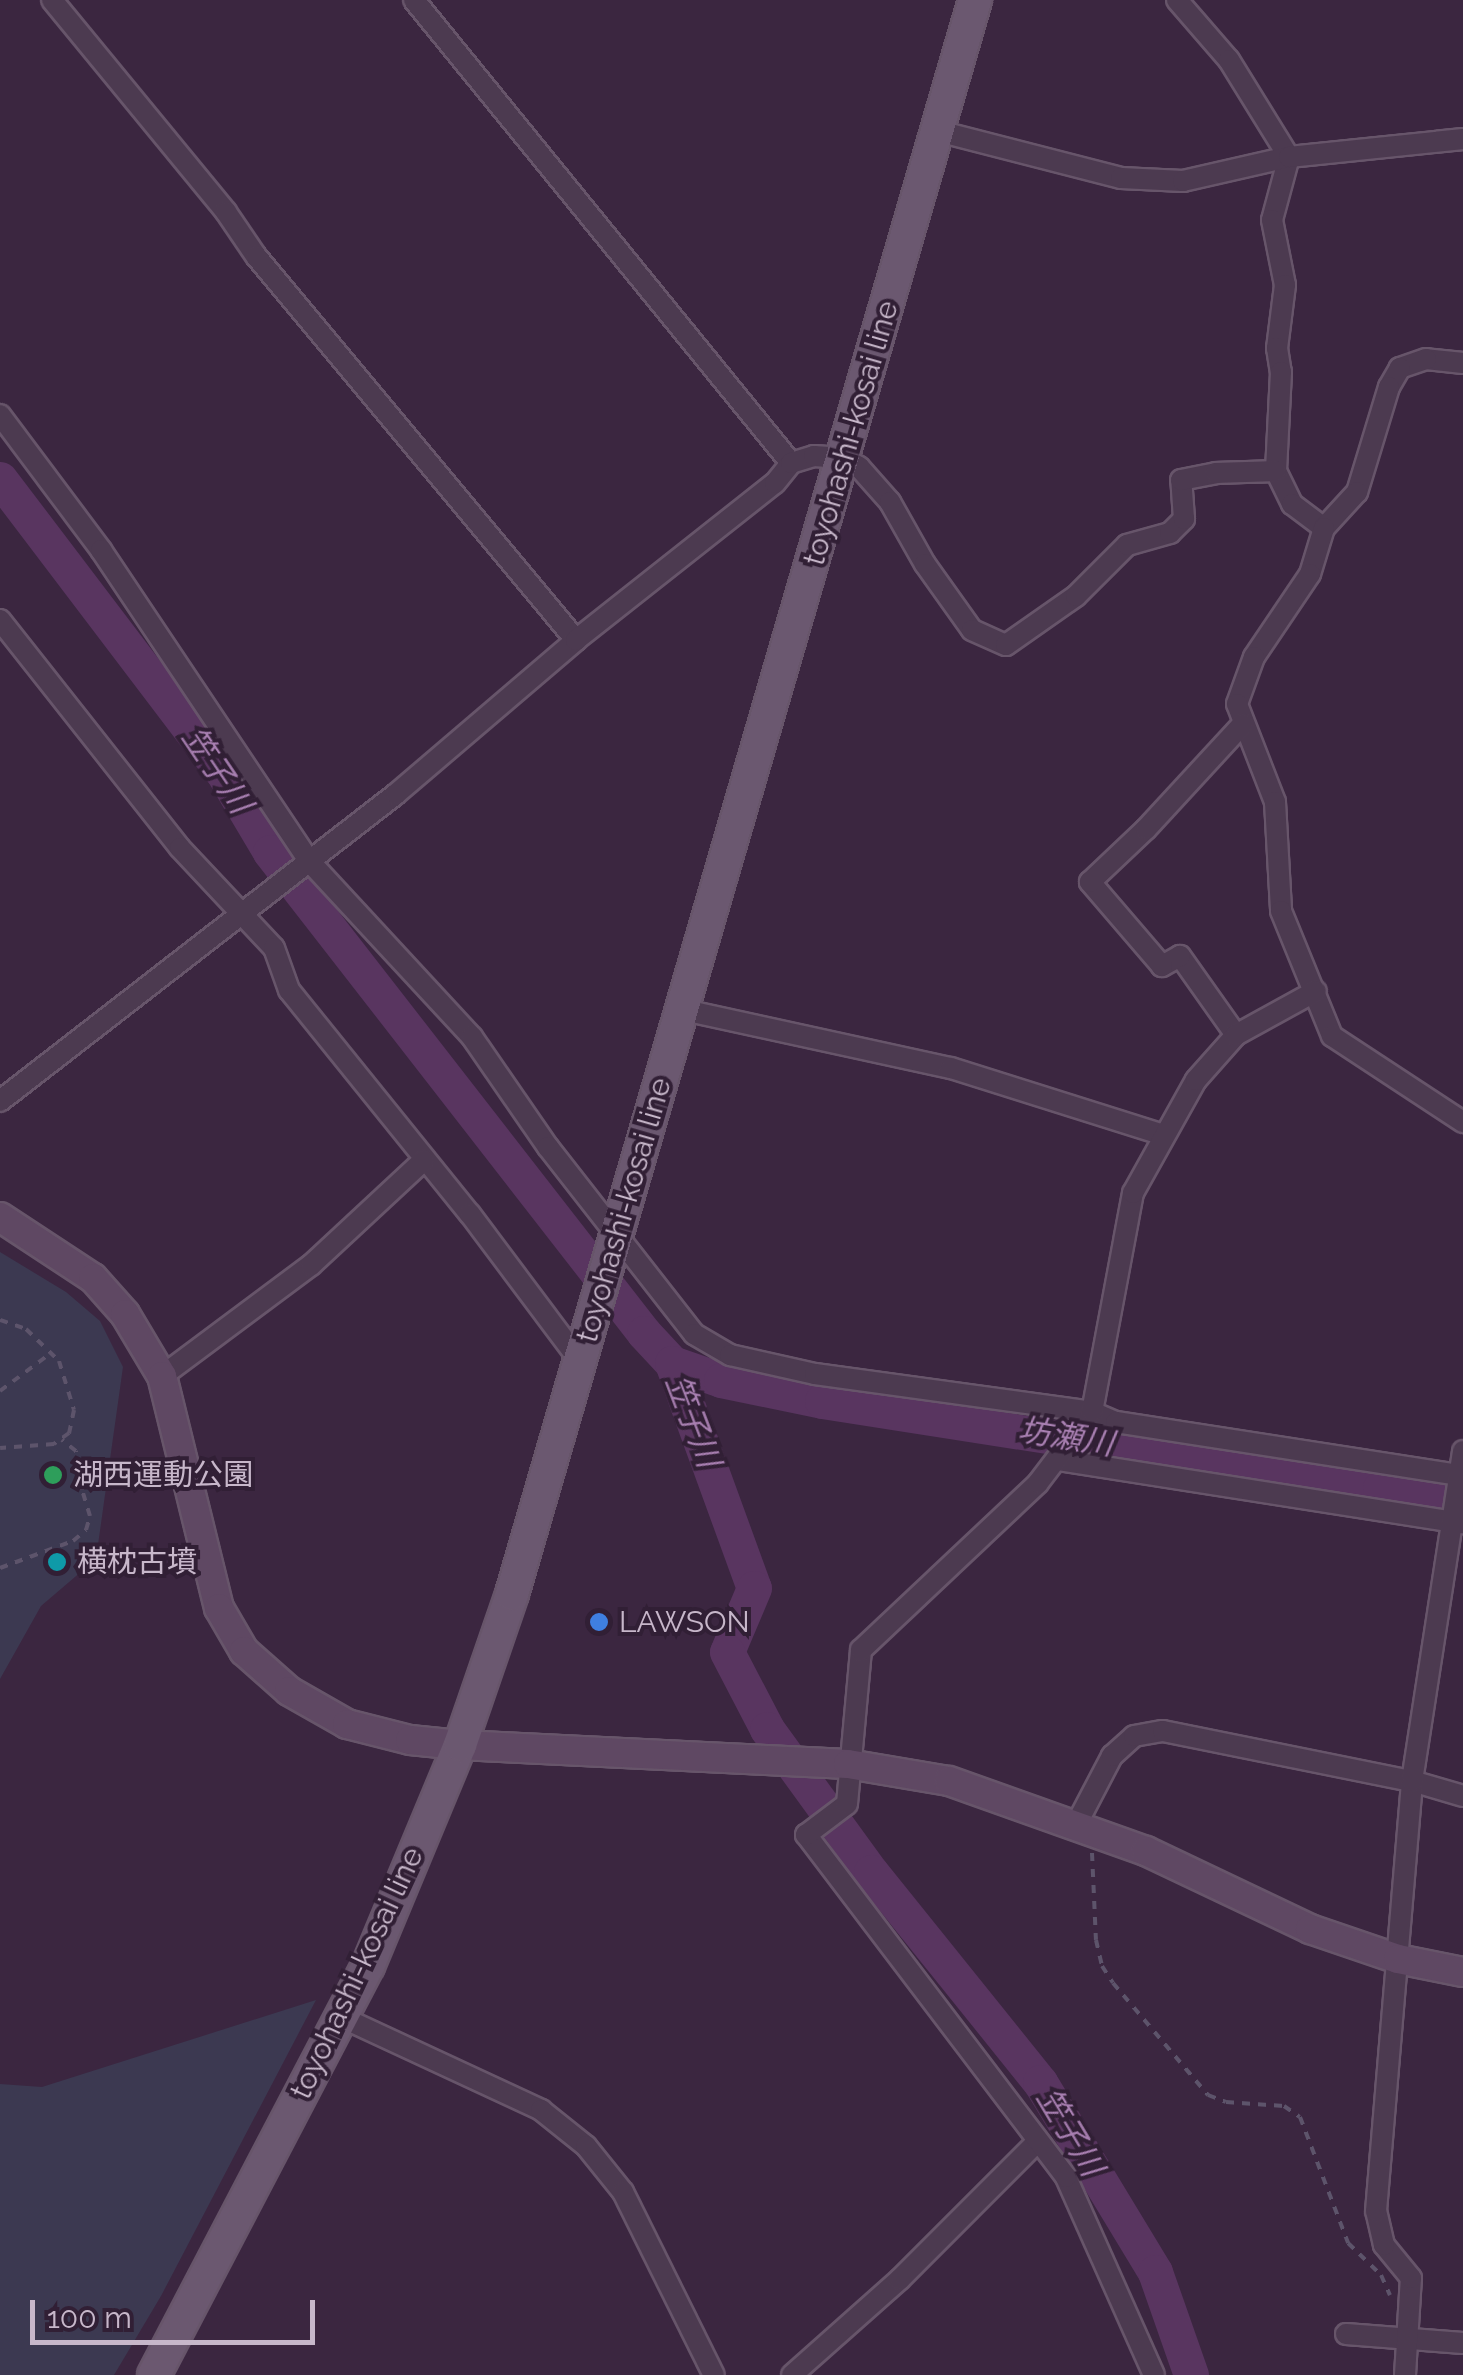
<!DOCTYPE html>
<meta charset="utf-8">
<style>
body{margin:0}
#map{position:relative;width:1463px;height:2375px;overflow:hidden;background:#3b2640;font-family:Raleway,"Noto Sans JP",sans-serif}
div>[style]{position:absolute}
.green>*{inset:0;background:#3c3951}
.river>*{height:35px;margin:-17.5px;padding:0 17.5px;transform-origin:17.5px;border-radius:17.5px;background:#593560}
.path>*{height:4px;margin-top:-2px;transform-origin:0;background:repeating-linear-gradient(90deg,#5d546b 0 8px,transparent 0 16px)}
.roads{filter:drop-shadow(2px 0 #67556a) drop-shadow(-2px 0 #67556a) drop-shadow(0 2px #67556a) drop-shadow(0 -2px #67556a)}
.street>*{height:20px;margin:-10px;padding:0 10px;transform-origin:10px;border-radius:10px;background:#4c3a50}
.secondary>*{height:28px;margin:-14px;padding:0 14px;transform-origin:14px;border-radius:14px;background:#5f4863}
.primary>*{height:32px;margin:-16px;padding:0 16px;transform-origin:16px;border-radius:16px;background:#6b5870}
.dots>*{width:28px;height:28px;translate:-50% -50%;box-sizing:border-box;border:5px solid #311f35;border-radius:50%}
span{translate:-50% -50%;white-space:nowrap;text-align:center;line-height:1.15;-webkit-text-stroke:8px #311f35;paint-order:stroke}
.street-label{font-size:30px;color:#c7b7ca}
.poi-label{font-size:30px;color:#c7b7ca}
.left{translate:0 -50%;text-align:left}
.water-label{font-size:32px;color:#a87fb1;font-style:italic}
.scale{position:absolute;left:30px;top:2300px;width:285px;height:45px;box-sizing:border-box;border:5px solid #c7b7ca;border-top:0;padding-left:12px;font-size:30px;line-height:35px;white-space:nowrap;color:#c7b7ca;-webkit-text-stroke:8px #311f35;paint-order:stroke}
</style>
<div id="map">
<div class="green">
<i style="clip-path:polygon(0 1252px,66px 1292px,100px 1321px,123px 1367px,96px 1559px,41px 1606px,0 1679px)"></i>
<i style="clip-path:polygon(316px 2000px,161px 2296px,114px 2375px,0 2375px,0 2084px,42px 2087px)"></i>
</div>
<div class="river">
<i style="left:0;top:479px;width:367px;rotate:52.8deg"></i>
<i style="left:222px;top:771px;width:94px;rotate:59.3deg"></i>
<i style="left:270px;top:852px;width:609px;rotate:52.13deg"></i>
<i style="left:644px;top:1333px;width:41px;rotate:47deg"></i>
<i style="left:672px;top:1363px;width:239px;rotate:70deg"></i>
<i style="left:754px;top:1588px;width:69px;rotate:112.9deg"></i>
<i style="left:727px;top:1652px;width:87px;rotate:62.5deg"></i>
<i style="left:767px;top:1729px;width:177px;rotate:54deg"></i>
<i style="left:871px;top:1872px;width:270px;rotate:51.2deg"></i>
<i style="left:1040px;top:2082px;width:222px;rotate:58.8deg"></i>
<i style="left:1155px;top:2272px;width:109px;rotate:70.7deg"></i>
<i style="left:672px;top:1363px;width:52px;rotate:19.1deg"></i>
<i style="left:721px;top:1380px;width:103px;rotate:11.7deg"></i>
<i style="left:822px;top:1401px;width:565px;rotate:8.86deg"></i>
<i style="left:1380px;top:1488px;width:83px;rotate:6.2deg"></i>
</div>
<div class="path">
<i style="left:0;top:1320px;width:28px;rotate:19deg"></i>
<i style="left:26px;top:1329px;width:46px;rotate:44.1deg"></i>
<i style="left:59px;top:1361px;width:51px;rotate:73deg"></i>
<i style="left:74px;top:1410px;width:24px;rotate:102deg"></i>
<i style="left:69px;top:1433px;width:19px;rotate:144deg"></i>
<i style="left:54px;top:1444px;width:54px;rotate:175.8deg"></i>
<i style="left:0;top:1391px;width:64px;rotate:-36.7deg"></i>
<i style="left:0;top:1568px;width:78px;rotate:-20.3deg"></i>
<i style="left:73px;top:1541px;width:17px;rotate:-40deg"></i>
<i style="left:86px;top:1530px;width:15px;rotate:-74deg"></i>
<i style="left:90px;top:1516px;width:27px;rotate:-107deg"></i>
<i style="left:82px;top:1490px;width:23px;rotate:-90deg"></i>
<i style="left:82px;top:1467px;width:17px;rotate:-111deg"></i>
<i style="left:76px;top:1451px;width:18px;rotate:-142deg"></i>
<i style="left:1092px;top:1853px;width:87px;rotate:87.4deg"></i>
<i style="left:1096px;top:1940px;width:27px;rotate:77deg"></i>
<i style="left:1102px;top:1966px;width:20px;rotate:57deg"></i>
<i style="left:1113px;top:1983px;width:147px;rotate:49.7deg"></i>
<i style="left:1208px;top:2095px;width:19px;rotate:21deg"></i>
<i style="left:1226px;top:2102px;width:58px;rotate:3.9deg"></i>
<i style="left:1284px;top:2106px;width:19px;rotate:35deg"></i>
<i style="left:1300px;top:2117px;width:135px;rotate:69.1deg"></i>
<i style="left:1348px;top:2243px;width:46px;rotate:44.1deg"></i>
<i style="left:1381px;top:2275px;width:22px;rotate:66deg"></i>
</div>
<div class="roads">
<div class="street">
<i style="left:52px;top:0;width:274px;rotate:50.6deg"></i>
<i style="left:226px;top:212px;width:53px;rotate:55.7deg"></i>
<i style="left:256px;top:256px;width:500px;rotate:50.2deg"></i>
<i style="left:414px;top:0;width:597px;rotate:50.85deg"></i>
<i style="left:1177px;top:0;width:79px;rotate:49.1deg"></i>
<i style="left:1229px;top:60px;width:114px;rotate:58.3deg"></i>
<i style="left:1289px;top:157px;width:65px;rotate:105.1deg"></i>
<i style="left:1272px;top:220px;width:66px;rotate:78.7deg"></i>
<i style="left:1285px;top:285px;width:64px;rotate:97.2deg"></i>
<i style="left:1277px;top:348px;width:24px;rotate:81deg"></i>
<i style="left:1281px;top:372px;width:99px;rotate:92.9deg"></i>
<i style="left:1276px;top:471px;width:37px;rotate:64deg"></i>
<i style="left:1292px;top:504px;width:40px;rotate:37deg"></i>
<i style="left:938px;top:131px;width:189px;rotate:14.4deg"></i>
<i style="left:1121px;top:178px;width:62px;rotate:2.8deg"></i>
<i style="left:1183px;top:181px;width:109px;rotate:-12.8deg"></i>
<i style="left:1289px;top:157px;width:175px;rotate:-5.9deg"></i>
<i style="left:1463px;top:363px;width:37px;rotate:-174deg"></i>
<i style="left:1426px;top:359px;width:28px;rotate:161deg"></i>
<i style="left:1400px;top:368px;width:22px;rotate:120deg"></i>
<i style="left:1389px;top:387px;width:110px;rotate:106.9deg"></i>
<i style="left:1357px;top:492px;width:49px;rotate:132.5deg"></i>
<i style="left:1324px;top:528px;width:48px;rotate:106.9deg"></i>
<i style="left:1310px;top:574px;width:100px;rotate:124deg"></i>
<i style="left:1254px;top:657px;width:50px;rotate:109.9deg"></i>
<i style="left:1237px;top:704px;width:105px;rotate:68.8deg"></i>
<i style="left:1275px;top:802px;width:109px;rotate:86.8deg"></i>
<i style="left:1281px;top:911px;width:135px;rotate:67.8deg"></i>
<i style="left:1332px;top:1036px;width:157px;rotate:33.3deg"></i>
<i style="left:0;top:415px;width:169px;rotate:53.2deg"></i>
<i style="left:101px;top:550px;width:376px;rotate:56.2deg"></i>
<i style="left:310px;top:862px;width:238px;rotate:47.2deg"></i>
<i style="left:472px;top:1037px;width:134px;rotate:55.4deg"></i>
<i style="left:548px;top:1147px;width:237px;rotate:52deg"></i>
<i style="left:694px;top:1334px;width:42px;rotate:30.3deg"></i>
<i style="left:730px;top:1355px;width:87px;rotate:12.6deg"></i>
<i style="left:815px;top:1374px;width:280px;rotate:7.8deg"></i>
<i style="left:1092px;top:1412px;width:26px;rotate:23deg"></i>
<i style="left:1116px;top:1422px;width:351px;rotate:8.8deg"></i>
<i style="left:0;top:620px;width:290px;rotate:51.7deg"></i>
<i style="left:180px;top:848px;width:137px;rotate:46.8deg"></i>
<i style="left:274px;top:948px;width:45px;rotate:70.3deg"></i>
<i style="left:289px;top:990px;width:288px;rotate:51.1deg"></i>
<i style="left:470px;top:1214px;width:184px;rotate:53.2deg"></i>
<i style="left:684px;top:1010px;width:273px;rotate:12.3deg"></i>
<i style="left:951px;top:1068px;width:223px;rotate:17.5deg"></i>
<i style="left:1236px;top:1035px;width:97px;rotate:-125.3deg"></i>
<i style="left:1180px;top:956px;width:21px;rotate:151deg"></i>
<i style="left:1162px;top:966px;width:111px;rotate:-130.6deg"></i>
<i style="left:1090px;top:882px;width:77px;rotate:-43.4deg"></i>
<i style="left:1146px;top:829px;width:143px;rotate:-47.3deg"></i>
<i style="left:0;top:1101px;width:501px;rotate:-37.78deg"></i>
<i style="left:396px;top:794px;width:237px;rotate:-40.5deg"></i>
<i style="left:576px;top:640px;width:253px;rotate:-38.3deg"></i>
<i style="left:775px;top:483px;width:26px;rotate:-51deg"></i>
<i style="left:791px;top:463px;width:24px;rotate:-17deg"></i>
<i style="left:814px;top:456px;width:29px;rotate:4deg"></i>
<i style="left:843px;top:458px;width:18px;rotate:29deg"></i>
<i style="left:859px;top:467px;width:47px;rotate:48.5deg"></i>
<i style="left:890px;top:502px;width:71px;rotate:60.6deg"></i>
<i style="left:925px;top:564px;width:81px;rotate:54.5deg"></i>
<i style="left:972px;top:630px;width:37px;rotate:24deg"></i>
<i style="left:1006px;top:645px;width:85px;rotate:-35deg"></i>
<i style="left:1076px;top:596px;width:72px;rotate:-45deg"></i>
<i style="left:1127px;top:545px;width:45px;rotate:-15.6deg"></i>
<i style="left:1170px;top:533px;width:20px;rotate:-45deg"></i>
<i style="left:1184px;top:519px;width:39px;rotate:-94deg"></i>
<i style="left:1181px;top:480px;width:36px;rotate:-11deg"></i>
<i style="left:1216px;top:473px;width:60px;rotate:-1.9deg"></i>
<i style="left:162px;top:1376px;width:186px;rotate:-36.7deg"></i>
<i style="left:311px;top:1265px;width:154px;rotate:-42.9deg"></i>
<i style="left:1059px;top:1460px;width:409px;rotate:8.9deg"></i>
<i style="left:1077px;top:1823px;width:76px;rotate:-62.4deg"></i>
<i style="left:1112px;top:1756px;width:30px;rotate:-42deg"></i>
<i style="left:1134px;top:1736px;width:29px;rotate:-10deg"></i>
<i style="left:1163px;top:1731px;width:254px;rotate:11.4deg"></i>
<i style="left:1412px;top:1781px;width:53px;rotate:16.4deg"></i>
<i style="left:341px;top:2017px;width:221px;rotate:24.9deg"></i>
<i style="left:541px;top:2110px;width:58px;rotate:38.7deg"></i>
<i style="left:586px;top:2146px;width:59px;rotate:51.2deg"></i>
<i style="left:623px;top:2192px;width:204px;rotate:63.6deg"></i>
<i style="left:1346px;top:2334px;width:117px;rotate:4.4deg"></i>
<i style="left:792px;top:2375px;width:144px;rotate:-41.6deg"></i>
<i style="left:900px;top:2279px;width:194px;rotate:-45deg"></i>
<i style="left:1154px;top:2375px;width:217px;rotate:-114deg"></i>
<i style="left:1066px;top:2177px;width:430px;rotate:-127.2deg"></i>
<i style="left:806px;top:1835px;width:51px;rotate:-37.1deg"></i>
<i style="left:847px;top:1804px;width:155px;rotate:-84.8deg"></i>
<i style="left:861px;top:1650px;width:243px;rotate:-43.3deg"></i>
<i style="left:1038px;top:1483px;width:89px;rotate:-52.7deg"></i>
<i style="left:1092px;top:1412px;width:223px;rotate:-79.4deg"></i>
<i style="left:1133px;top:1193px;width:129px;rotate:-60.9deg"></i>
<i style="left:1196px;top:1080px;width:60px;rotate:-48.4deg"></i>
<i style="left:1236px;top:1035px;width:91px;rotate:-28.8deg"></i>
<i style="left:1405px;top:2375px;width:97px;rotate:-86.5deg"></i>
<i style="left:1411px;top:2278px;width:43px;rotate:-129.3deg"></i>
<i style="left:1384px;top:2245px;width:35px;rotate:-103deg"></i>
<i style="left:1376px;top:2211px;width:432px;rotate:-85.2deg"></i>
<i style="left:1412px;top:1781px;width:334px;rotate:-81.2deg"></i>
</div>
<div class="secondary">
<i style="left:0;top:1217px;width:111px;rotate:33.3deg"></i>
<i style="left:93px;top:1278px;width:48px;rotate:48.4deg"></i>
<i style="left:125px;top:1314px;width:72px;rotate:59.2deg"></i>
<i style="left:162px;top:1376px;width:239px;rotate:76.2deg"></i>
<i style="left:219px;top:1608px;width:50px;rotate:59.8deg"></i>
<i style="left:244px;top:1651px;width:60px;rotate:41.6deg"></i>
<i style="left:289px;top:1691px;width:67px;rotate:29.6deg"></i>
<i style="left:347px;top:1724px;width:65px;rotate:14.3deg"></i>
<i style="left:410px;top:1740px;width:50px;rotate:5.7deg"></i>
<i style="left:460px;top:1745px;width:388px;rotate:2.8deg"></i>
<i style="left:848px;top:1764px;width:102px;rotate:9.6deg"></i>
<i style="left:949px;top:1781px;width:209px;rotate:19.6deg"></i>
<i style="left:1146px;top:1851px;width:182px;rotate:25.4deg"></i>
<i style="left:1310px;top:1929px;width:93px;rotate:18.8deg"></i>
<i style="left:1398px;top:1959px;width:66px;rotate:11.3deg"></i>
</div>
<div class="primary">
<i style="left:154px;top:2375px;width:462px;rotate:-62.4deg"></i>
<i style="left:368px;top:1966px;width:239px;rotate:-67.4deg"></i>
<i style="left:460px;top:1745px;width:160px;rotate:-71deg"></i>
<i style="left:512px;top:1594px;width:1660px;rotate:-73.8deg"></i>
</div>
</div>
<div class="dots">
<i style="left:53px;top:1475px;background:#2e9e5b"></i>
<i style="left:57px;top:1562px;background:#0f9aa8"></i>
<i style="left:599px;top:1622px;background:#3f7fe0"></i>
</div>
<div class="street-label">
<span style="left:851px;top:433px;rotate:-74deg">toyohashi-kosai line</span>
<span style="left:624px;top:1210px;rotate:-74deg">toyohashi-kosai line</span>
<span style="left:357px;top:1973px;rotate:-65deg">toyohashi-kosai line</span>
</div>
<div class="poi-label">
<span class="left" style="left:73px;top:1475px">湖西運動公園</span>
<span class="left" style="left:77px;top:1562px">横枕古墳</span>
<span class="left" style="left:619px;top:1622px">LAWSON</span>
</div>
<div class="water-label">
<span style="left:217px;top:770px;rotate:56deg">笠子川</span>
<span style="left:693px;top:1421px;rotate:69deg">笠子川</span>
<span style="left:1066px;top:1437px;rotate:9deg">坊瀬川</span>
<span style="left:1070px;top:2132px;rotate:59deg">笠子川</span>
</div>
<div class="scale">100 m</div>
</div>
